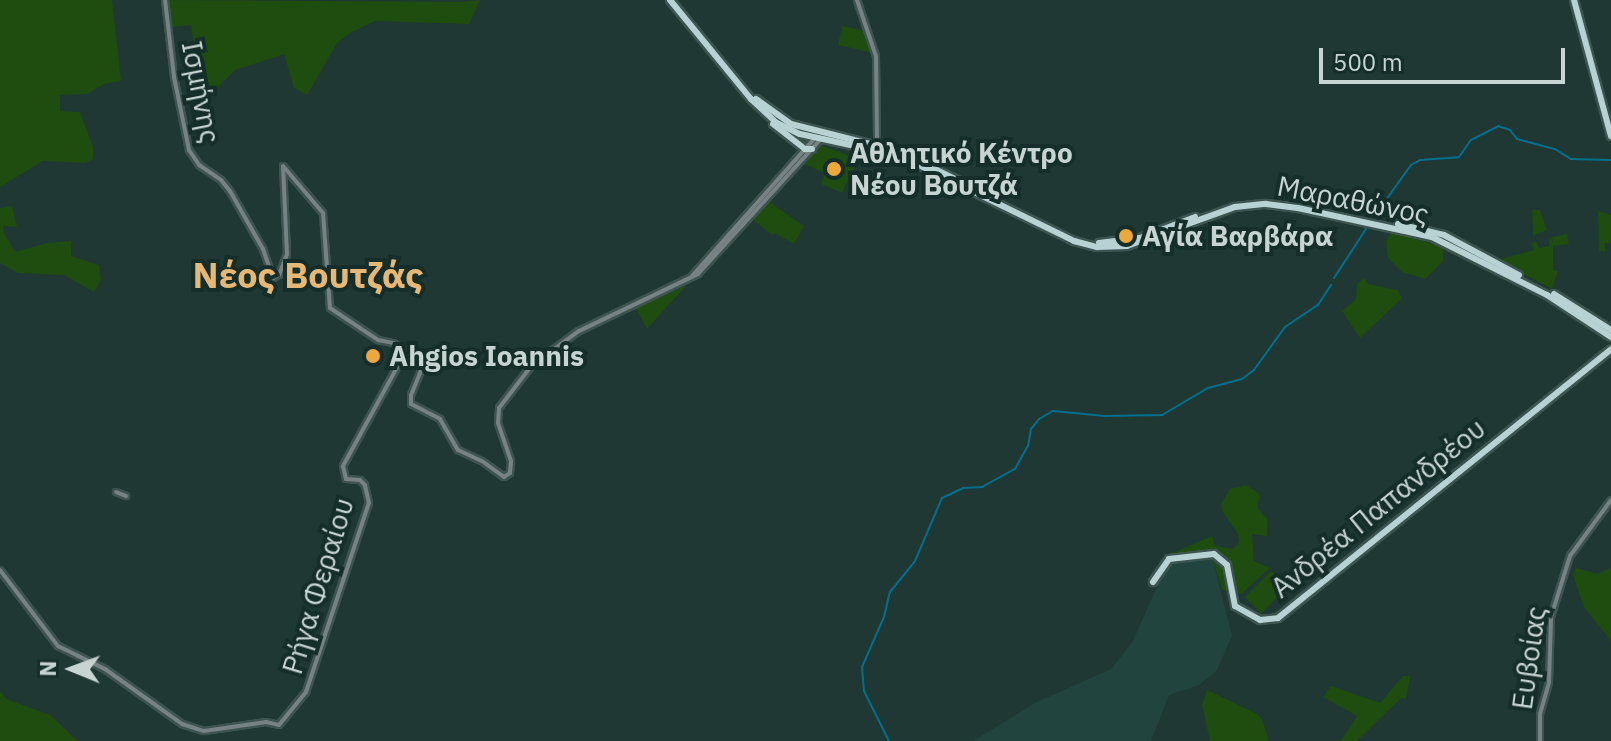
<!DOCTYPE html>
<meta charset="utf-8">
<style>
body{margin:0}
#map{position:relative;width:1611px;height:741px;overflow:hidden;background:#1f3834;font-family:"IBM Plex Sans",sans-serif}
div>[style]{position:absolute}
.built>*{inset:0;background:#21443e}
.green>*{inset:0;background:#1f4c0f;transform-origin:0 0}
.stream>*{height:2px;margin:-1px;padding:0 1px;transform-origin:1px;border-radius:1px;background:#00708e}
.roads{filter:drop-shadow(2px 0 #3d5450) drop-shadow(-2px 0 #3d5450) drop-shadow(0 2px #3d5450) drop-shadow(0 -2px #3d5450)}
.minor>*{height:4px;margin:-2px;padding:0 2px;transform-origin:2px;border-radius:2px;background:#768283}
.major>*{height:6px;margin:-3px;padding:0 3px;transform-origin:3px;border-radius:3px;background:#b8d2d4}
.dots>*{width:22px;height:22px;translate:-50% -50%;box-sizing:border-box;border:4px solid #152e2a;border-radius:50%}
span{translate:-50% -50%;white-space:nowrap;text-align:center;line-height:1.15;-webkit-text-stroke:8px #152e2a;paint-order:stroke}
.street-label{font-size:28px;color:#c7d5d2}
.poi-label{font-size:28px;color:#c7d5d2;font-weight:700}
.left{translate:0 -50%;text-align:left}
.district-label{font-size:36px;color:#e7b775;font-weight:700}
.north{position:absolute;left:32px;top:629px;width:80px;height:80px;-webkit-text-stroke:6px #152e2a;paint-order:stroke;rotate:271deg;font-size:22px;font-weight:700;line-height:32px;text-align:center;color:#c7d5d2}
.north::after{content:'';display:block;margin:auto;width:28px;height:36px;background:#c7d5d2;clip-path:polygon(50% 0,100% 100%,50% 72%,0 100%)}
.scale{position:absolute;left:1319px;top:48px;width:246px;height:36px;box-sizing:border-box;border:4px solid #c7d5d2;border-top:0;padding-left:10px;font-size:24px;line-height:28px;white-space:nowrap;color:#c7d5d2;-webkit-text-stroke:6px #152e2a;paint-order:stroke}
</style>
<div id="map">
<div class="built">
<i style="clip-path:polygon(1190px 558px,1213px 560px,1232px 636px,1217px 670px,1199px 685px,1169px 695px,1151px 741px,973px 741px,1035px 703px,1111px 669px,1132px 643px,1165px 569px,1171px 563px)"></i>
</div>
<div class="green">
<i style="clip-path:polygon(0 0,112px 0,121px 81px,104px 84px,87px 94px,60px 95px,60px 111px,80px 112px,93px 147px,93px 159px,85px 163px,43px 161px,0 187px)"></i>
<i style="clip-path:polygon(168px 0,459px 2px,480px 0,469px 24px,375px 21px,350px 33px,337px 43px,307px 95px,294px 88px,284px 54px,235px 70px,202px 103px,191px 25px,172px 27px)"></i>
<i style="clip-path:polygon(842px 26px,865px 31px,873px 53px,838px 45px)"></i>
<i style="clip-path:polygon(821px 145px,857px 159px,842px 193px,821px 184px,825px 173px,804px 164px)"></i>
<i style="clip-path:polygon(768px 201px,804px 226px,794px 244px,774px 233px,772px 235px,752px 219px)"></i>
<i style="clip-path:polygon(12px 206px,17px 227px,4px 226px,3px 231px,15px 252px,47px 243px,71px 241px,71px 256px,99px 265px,101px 280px,94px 292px,64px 275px,18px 273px,0 263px,0 208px)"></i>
<i style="clip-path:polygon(1532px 210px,1540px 210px,1547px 230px,1533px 236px)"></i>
<i style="clip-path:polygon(1598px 211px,1611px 215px,1611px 243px,1605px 243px,1605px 252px,1599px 251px)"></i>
<i style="clip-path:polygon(1392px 232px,1443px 247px,1443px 261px,1425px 279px,1402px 272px,1388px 258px,1386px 241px)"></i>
<i style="clip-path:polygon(1567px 234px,1569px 244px,1553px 246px,1553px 270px,1558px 271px,1552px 289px,1497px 260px,1534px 250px,1532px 244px,1536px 241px,1539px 248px,1549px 246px,1550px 237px,1553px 243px,1552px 237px)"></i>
<i style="clip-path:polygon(1364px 278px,1368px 284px,1397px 290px,1402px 298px,1360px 338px,1342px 311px,1356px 299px,1357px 284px)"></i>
<i style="clip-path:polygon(687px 285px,661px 313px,647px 329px,636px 308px)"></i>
<i style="clip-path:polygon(1246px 485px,1260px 494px,1257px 507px,1267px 519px,1267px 536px,1252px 534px,1254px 561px,1270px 568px,1241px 594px,1222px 590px,1213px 560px,1190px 558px,1171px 563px,1165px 556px,1212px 536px,1215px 546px,1233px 549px,1239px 542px,1238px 534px,1222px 511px,1221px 504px,1230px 489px)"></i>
<i style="clip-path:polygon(1576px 568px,1597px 574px,1611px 568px,1611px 641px,1584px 607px,1573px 575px)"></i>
<i style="left:1271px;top:571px;width:23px;height:37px;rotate:45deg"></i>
<i style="clip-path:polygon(1403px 676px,1410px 676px,1406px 699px,1401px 698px,1357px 741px,1341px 741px,1357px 716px,1323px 697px,1331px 686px,1380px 703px)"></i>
<i style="clip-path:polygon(1207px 690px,1257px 714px,1262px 719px,1269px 741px,1210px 741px,1202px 705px)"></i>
<i style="clip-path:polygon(0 691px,6px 699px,50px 715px,78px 741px,0 741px)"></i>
</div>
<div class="stream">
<i style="left:1376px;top:214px;width:60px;rotate:-54.5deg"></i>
<i style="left:1411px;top:165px;width:10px;rotate:-29deg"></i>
<i style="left:1420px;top:160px;width:39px;rotate:-4deg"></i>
<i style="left:1459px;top:157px;width:21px;rotate:-55deg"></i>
<i style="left:1471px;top:140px;width:30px;rotate:-27deg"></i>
<i style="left:1498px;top:126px;width:13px;rotate:18deg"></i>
<i style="left:1510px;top:130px;width:11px;rotate:52deg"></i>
<i style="left:1517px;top:139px;width:39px;rotate:15deg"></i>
<i style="left:1555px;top:149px;width:19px;rotate:32deg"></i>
<i style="left:1571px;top:159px;width:40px;rotate:1.4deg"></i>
<i style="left:1334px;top:278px;width:59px;rotate:-56.9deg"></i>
<i style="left:889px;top:741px;width:56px;rotate:-116.6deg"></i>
<i style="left:864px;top:691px;width:24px;rotate:-95deg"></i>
<i style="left:862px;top:667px;width:55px;rotate:-66.3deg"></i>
<i style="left:884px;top:617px;width:26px;rotate:-77deg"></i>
<i style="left:890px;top:592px;width:40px;rotate:-51deg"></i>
<i style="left:915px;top:561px;width:69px;rotate:-66.8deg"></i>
<i style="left:942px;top:498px;width:23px;rotate:-25deg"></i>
<i style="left:963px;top:488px;width:19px;rotate:-3deg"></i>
<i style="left:982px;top:487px;width:38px;rotate:-29deg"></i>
<i style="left:1015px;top:469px;width:26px;rotate:-61deg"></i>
<i style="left:1028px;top:446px;width:17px;rotate:-80deg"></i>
<i style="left:1031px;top:429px;width:13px;rotate:-51deg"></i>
<i style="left:1039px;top:419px;width:16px;rotate:-30deg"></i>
<i style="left:1053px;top:411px;width:52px;rotate:5.5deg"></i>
<i style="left:1105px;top:416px;width:57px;rotate:-1deg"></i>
<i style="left:1162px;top:415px;width:53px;rotate:-30.4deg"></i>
<i style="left:1208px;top:388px;width:35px;rotate:-15deg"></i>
<i style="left:1242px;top:379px;width:15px;rotate:-37deg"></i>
<i style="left:1254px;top:370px;width:53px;rotate:-54.2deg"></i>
<i style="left:1285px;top:327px;width:40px;rotate:-34deg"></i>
<i style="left:1318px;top:305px;width:24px;rotate:-57deg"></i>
</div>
<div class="roads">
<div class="minor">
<i style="left:165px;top:0;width:78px;rotate:83.3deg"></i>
<i style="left:174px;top:77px;width:75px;rotate:78.4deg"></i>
<i style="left:189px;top:150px;width:18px;rotate:56deg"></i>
<i style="left:199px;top:165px;width:27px;rotate:34deg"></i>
<i style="left:221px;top:180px;width:14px;rotate:51deg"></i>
<i style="left:230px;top:191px;width:67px;rotate:60.4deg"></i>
<i style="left:263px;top:249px;width:31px;rotate:71deg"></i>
<i style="left:273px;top:278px;width:7px;rotate:-27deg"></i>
<i style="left:279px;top:275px;width:22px;rotate:-69deg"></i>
<i style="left:287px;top:254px;width:87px;rotate:-92.6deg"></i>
<i style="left:857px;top:0;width:59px;rotate:71.3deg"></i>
<i style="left:876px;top:56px;width:88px;rotate:89.3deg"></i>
<i style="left:283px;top:166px;width:62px;rotate:49.6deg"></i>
<i style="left:323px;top:213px;width:95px;rotate:85.8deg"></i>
<i style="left:330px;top:308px;width:58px;rotate:33.7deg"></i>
<i style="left:378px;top:340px;width:15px;rotate:11deg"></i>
<i style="left:393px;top:343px;width:31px;rotate:32deg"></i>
<i style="left:419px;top:359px;width:9px;rotate:72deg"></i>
<i style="left:422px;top:368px;width:29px;rotate:112deg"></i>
<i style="left:411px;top:395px;width:9px;rotate:90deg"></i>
<i style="left:411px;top:404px;width:33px;rotate:27deg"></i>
<i style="left:440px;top:419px;width:36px;rotate:60deg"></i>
<i style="left:458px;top:450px;width:26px;rotate:25deg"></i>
<i style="left:482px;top:461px;width:27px;rotate:36deg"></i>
<i style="left:504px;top:477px;width:7px;rotate:-34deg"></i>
<i style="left:510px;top:473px;width:12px;rotate:-85deg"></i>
<i style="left:511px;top:461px;width:40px;rotate:-108.9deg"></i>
<i style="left:498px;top:423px;width:15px;rotate:-86deg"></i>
<i style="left:499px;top:408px;width:54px;rotate:-52.5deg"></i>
<i style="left:532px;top:365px;width:58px;rotate:-35.9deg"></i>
<i style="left:579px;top:331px;width:132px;rotate:-25.6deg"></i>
<i style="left:698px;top:274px;width:183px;rotate:-47.7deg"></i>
<i style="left:692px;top:276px;width:185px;rotate:-48.3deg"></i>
<i style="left:116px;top:492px;width:11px;rotate:22deg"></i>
<i style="left:0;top:570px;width:96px;rotate:52.7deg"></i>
<i style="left:58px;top:646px;width:52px;rotate:26.1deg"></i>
<i style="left:105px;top:669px;width:95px;rotate:35.5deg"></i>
<i style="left:182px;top:724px;width:23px;rotate:18deg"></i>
<i style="left:204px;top:731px;width:63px;rotate:-8.3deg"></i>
<i style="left:266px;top:722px;width:13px;rotate:13deg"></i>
<i style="left:279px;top:725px;width:43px;rotate:-50.7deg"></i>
<i style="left:306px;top:692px;width:199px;rotate:-71.6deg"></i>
<i style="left:369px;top:503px;width:18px;rotate:-103deg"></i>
<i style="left:365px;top:485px;width:7px;rotate:-135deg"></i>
<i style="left:360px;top:480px;width:14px;rotate:-176deg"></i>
<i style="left:346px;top:479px;width:13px;rotate:-103deg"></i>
<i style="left:343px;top:466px;width:131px;rotate:-61.3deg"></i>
<i style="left:1540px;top:741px;width:27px;rotate:-90deg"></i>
<i style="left:1540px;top:714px;width:33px;rotate:-74deg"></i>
<i style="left:1549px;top:682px;width:65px;rotate:-88.2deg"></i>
<i style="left:1551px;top:617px;width:64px;rotate:-72.7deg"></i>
<i style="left:1570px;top:556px;width:69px;rotate:-53.8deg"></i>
</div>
<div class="major">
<i style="left:670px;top:0;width:128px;rotate:50.7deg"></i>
<i style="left:751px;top:99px;width:35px;rotate:43deg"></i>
<i style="left:777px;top:123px;width:25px;rotate:26deg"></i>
<i style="left:800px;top:134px;width:80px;rotate:12.3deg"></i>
<i style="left:878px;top:151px;width:43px;rotate:18.9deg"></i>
<i style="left:919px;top:165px;width:173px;rotate:26.1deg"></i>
<i style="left:1074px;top:241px;width:24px;rotate:15deg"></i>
<i style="left:1097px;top:247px;width:30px;rotate:-2deg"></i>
<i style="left:1127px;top:246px;width:115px;rotate:-19.9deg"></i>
<i style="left:1235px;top:207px;width:31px;rotate:-6deg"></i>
<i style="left:1266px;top:204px;width:32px;rotate:7deg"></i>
<i style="left:1298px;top:208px;width:137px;rotate:12.2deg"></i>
<i style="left:1432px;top:237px;width:129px;rotate:26.8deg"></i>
<i style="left:1547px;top:295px;width:77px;rotate:33.3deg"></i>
<i style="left:1574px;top:0;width:141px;rotate:74.8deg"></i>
<i style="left:756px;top:99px;width:43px;rotate:35.5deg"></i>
<i style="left:791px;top:124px;width:110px;rotate:14.2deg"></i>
<i style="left:898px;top:151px;width:102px;rotate:26.1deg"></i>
<i style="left:773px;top:124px;width:41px;rotate:38deg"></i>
<i style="left:805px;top:149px;width:7px"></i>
<i style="left:1398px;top:224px;width:47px;rotate:13.4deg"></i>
<i style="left:1444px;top:235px;width:85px;rotate:28.1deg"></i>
<i style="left:1099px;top:243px;width:41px;rotate:-7deg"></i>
<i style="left:1140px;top:238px;width:59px;rotate:-20.9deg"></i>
<i style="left:1554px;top:294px;width:67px;rotate:32.3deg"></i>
<i style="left:1153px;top:582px;width:28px;rotate:-55deg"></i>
<i style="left:1169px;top:559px;width:45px;rotate:-6.3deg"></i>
<i style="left:1214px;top:554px;width:17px;rotate:40deg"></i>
<i style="left:1227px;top:565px;width:42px;rotate:79deg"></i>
<i style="left:1235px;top:606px;width:29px;rotate:29deg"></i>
<i style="left:1260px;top:620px;width:18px;rotate:-6deg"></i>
<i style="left:1278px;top:618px;width:428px;rotate:-38.9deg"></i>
</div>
</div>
<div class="dots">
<i style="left:834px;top:169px;background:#eda83c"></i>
<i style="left:1126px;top:236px;background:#eda83c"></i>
<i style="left:373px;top:356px;background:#eda83c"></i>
</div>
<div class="street-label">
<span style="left:201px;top:92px;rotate:79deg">Ισμήνης</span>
<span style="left:1353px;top:200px;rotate:11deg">Μαραθώνος</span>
<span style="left:1378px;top:508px;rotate:-39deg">Ανδρέα Παπανδρέου</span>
<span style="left:318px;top:586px;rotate:-73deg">Ρήγα Φεραίου</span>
<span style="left:1529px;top:658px;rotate:-82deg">Ευβοίας</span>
</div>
<div class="poi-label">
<span class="left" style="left:850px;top:169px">Αθλητικό Κέντρο<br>Νέου Βουτζά</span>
<span class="left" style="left:1142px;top:236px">Αγία Βαρβάρα</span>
<span class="left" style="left:389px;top:356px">Ahgios Ioannis</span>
</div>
<div class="district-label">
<span style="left:308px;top:275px">Νέος Βουτζάς</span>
</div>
<div class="north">N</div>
<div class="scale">500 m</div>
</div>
